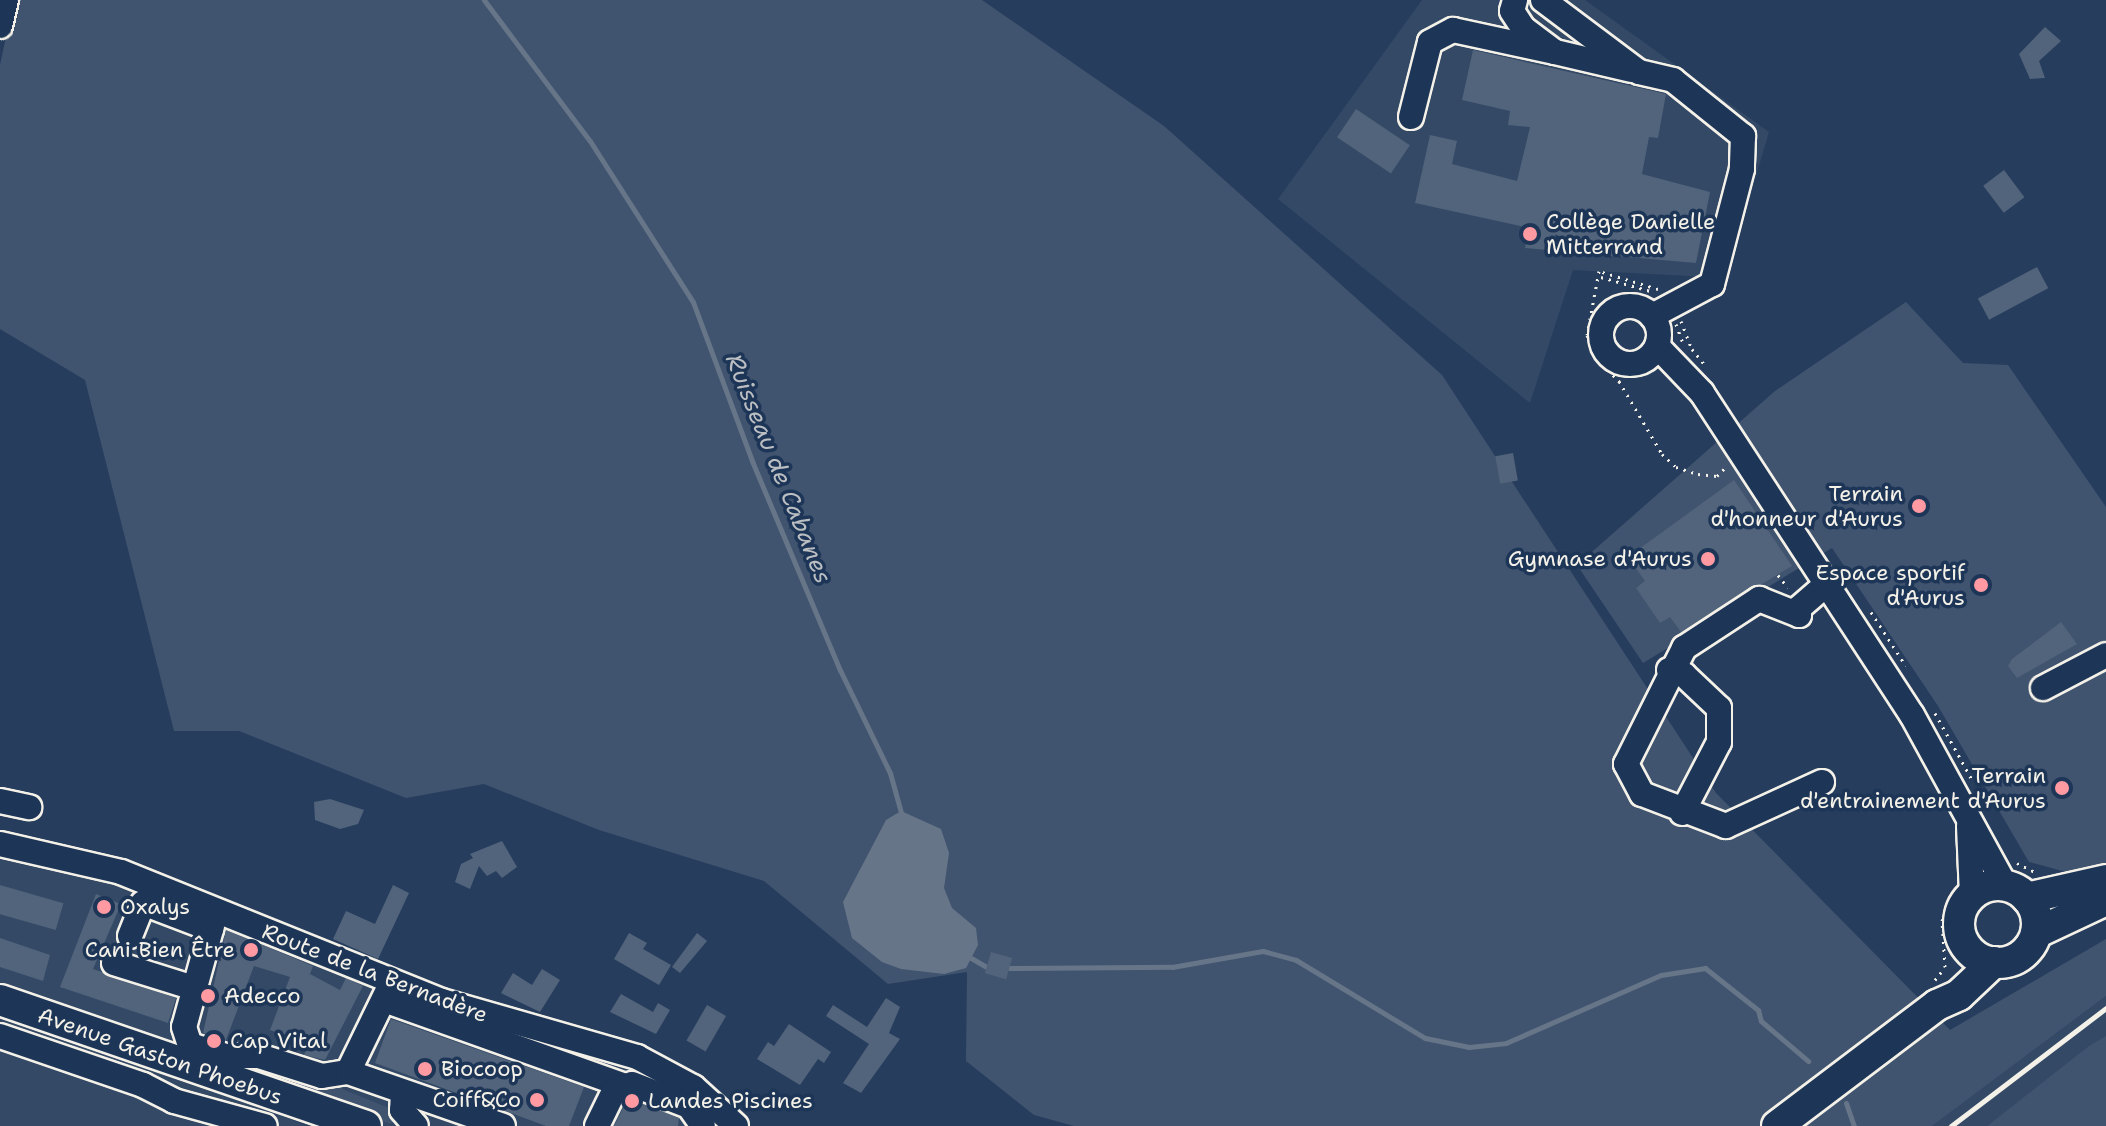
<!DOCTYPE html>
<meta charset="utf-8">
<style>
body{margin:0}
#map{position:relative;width:2106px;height:1126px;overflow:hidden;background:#263d5d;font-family:"Shantell Sans",sans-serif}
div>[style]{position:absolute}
.built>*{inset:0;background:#334966}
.green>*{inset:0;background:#40546f}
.water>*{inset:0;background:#677588}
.stream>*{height:5px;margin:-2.5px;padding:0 2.5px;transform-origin:2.5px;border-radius:2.5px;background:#677588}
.building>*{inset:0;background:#52647b;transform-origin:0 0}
.path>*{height:3px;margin-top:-1.5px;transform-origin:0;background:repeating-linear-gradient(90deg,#f4f1e8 0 2px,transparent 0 8px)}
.roads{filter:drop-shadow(2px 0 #f4f1e8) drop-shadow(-2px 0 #f4f1e8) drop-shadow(0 2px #f4f1e8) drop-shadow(0 -2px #f4f1e8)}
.minor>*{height:24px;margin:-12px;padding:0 12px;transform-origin:12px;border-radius:12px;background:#1d3557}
.minor>.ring{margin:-12px;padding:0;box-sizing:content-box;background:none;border:24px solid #1d3557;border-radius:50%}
.major>*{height:30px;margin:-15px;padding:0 15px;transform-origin:15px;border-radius:15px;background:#1d3557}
.major>.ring{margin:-15px;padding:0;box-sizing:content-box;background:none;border:30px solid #1d3557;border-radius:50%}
.rail>*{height:5px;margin:-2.5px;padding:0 2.5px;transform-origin:2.5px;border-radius:2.5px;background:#f4f1e8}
.dots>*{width:22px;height:22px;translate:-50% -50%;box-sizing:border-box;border:4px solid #1d3557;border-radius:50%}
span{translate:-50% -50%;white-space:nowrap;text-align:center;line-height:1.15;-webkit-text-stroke:7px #1d3557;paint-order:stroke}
.poi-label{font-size:22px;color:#f4f1e8}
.left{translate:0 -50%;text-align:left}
.right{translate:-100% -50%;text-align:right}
.street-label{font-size:22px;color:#f4f1e8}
.water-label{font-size:24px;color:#bcbfc2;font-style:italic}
</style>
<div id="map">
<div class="built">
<i style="clip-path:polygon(1422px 0,1585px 0,1769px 132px,1726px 278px,1573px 270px,1530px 403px,1278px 199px)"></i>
<i style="clip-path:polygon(0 844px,173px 894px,637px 1057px,736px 1126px,366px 1126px,0 1000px)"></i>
<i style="clip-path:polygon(2106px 996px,2106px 1036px,1987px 1126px,1932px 1126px)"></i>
<i style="clip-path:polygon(0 1016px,293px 1120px,307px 1126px,0 1126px)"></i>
</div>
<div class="green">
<i style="clip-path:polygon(14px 0,982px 0,1164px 126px,1442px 375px,1716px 793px,1950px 1030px,2106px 939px,2106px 996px,1932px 1126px,1074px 1126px,1034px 1115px,966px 1061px,967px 972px,888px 984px,764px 881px,599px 830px,484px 784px,406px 798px,239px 731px,174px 731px,85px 380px,0 329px,0 65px)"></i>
<i style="clip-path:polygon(1906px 302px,1963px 363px,2008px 365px,2106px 507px,2106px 864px,2070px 873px,2029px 862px,1938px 706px,1832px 548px,1643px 663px,1577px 565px,1775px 391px)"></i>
<i style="clip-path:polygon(2106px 1036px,2106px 1126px,1987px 1126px,2089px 1046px)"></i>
<i style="clip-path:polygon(229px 1061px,345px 1078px,342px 1089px,389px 1108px,393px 1120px,391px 1124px,226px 1067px)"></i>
</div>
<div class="water">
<i style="clip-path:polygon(901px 811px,941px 829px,949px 853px,944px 888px,952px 908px,976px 928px,978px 945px,966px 968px,944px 974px,901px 969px,882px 962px,852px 938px,843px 902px,886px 820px)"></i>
</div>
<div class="stream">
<i style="left:484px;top:0;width:176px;rotate:53.1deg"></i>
<i style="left:590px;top:141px;width:191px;rotate:57.4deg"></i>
<i style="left:693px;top:302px;width:170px;rotate:69.6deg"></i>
<i style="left:752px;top:461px;width:227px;rotate:67.2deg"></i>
<i style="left:840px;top:670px;width:114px;rotate:64.1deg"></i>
<i style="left:890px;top:773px;width:45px;rotate:74.4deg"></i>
<i style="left:971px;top:958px;width:20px;rotate:30deg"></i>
<i style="left:1009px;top:968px;width:163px;rotate:-0.4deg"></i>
<i style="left:1172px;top:967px;width:92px;rotate:-10deg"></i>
<i style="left:1263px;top:951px;width:34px;rotate:15deg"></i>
<i style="left:1296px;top:960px;width:151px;rotate:31.2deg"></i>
<i style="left:1425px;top:1038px;width:45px;rotate:11.6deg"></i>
<i style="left:1469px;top:1047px;width:37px;rotate:-6deg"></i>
<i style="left:1506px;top:1043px;width:169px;rotate:-23.7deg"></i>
<i style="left:1661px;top:975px;width:45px;rotate:-9deg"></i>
<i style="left:1705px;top:968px;width:68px;rotate:38.4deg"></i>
<i style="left:1758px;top:1010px;width:11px;rotate:75deg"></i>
<i style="left:1761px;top:1021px;width:62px;rotate:40.4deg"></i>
<i style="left:1846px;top:1103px;width:24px;rotate:71deg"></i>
</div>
<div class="building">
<i style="clip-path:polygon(2045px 27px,2061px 41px,2039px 61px,2045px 78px,2030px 79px,2019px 54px)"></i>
<i style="clip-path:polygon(1473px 50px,1666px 94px,1658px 138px,1649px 137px,1642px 174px,1710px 192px,1696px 263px,1525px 248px,1529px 228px,1415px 203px,1430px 135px,1457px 141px,1452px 164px,1517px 181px,1530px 127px,1508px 125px,1510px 111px,1462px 100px)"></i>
<i style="left:1356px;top:109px;width:65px;height:34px;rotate:34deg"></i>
<i style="left:2004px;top:170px;width:34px;height:26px;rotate:53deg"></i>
<i style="left:2037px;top:267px;width:24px;height:67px;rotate:62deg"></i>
<i style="left:1513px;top:453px;width:28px;height:18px;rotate:80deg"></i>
<i style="clip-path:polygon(1734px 480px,1792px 566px,1681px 632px,1670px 617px,1660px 623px,1636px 588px,1645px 581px,1628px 557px)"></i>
<i style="clip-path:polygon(2061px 622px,2077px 644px,2017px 678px,2008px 666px,2012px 659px)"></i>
<i style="clip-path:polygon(330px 799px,364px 810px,358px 824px,340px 829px,315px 820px,314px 802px)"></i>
<i style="clip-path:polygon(502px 841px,517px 867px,502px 878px,496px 871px,487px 876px,479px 866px,470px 889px,455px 882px,461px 864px,473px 858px,470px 854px)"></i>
<i style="left:0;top:885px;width:66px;height:28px;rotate:16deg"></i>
<i style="clip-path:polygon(393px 885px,409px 893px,378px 959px,333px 939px,346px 911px,375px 924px)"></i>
<i style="clip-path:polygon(96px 894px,121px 904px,93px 969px,176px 998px,168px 1023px,60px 987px)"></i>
<i style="clip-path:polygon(226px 930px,313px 966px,310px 974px,340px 990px,346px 978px,363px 986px,325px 1060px,304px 1055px,308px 1044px,270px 1030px,290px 977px,254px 966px,226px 1040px,203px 1033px)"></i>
<i style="clip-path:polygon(629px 933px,647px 943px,643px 949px,671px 965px,659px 985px,614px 959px)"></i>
<i style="clip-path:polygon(697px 933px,707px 941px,680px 973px,672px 967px)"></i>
<i style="clip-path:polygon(0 938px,50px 955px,43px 981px,0 967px)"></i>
<i style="left:991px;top:952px;width:22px;height:22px;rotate:16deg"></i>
<i style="clip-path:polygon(542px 969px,560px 980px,540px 1012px,501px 993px,513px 973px,532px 985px)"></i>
<i style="clip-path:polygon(621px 994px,653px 1012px,658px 1003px,670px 1010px,656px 1034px,610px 1012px)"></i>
<i style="clip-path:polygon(886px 998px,900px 1007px,889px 1033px,900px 1039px,861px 1093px,843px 1083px,869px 1044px,826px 1016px,833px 1005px,867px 1027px)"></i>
<i style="left:707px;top:1005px;width:22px;height:41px;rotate:30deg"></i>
<i style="clip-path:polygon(391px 1019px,584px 1087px,569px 1126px,546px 1126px,375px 1063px)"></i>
<i style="clip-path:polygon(789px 1024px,831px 1052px,824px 1063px,818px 1059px,800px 1085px,757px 1059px,768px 1042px,774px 1046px)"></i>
<i style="clip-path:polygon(633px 1100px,679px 1118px,678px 1126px,614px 1126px,625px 1104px)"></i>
</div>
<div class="path">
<i style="left:1601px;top:277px;width:55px;rotate:15.8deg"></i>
<i style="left:1658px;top:289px;width:62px;rotate:-163deg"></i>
<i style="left:1599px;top:271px;width:65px;rotate:100.6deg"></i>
<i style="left:1587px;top:335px;width:25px;rotate:69deg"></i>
<i style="left:1596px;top:358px;width:33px;rotate:45deg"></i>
<i style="left:1619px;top:381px;width:85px;rotate:59.5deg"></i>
<i style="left:1662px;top:454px;width:19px;rotate:43deg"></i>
<i style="left:1676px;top:467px;width:23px;rotate:18deg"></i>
<i style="left:1698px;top:474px;width:19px;rotate:6deg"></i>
<i style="left:1717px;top:476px;width:13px;rotate:-45deg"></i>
<i style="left:1681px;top:321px;width:30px;rotate:69deg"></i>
<i style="left:1692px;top:349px;width:22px;rotate:51deg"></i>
<i style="left:1676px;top:324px;width:20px;rotate:70deg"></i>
<i style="left:1778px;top:575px;width:16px;rotate:52deg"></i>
<i style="left:1871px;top:612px;width:64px;rotate:57.1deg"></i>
<i style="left:1935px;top:713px;width:80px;rotate:60.9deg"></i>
<i style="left:2017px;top:863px;width:20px;rotate:27deg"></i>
<i style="left:1935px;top:980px;width:16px;rotate:-52deg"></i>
<i style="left:1945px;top:967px;width:46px;rotate:-93.7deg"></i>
<i style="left:1942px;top:921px;width:30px;rotate:-70deg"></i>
</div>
<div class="roads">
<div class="minor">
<i style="left:1515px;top:0;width:11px;rotate:105deg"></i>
<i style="left:1512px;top:11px;width:20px;rotate:57deg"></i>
<i style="left:1523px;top:28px;width:40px;rotate:37deg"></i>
<i style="left:1555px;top:52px;width:78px;rotate:13.3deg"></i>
<i style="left:1543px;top:0;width:120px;rotate:36.9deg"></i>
<i style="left:1639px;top:72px;width:35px;rotate:13deg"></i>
<i style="left:1673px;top:80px;width:90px;rotate:38.7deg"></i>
<i style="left:1743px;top:136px;width:33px;rotate:92deg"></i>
<i style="left:1742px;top:169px;width:119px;rotate:104.6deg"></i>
<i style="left:1712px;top:284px;width:68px;rotate:151.9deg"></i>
<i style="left:0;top:26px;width:27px;rotate:-77deg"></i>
<i style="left:1411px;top:117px;width:77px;rotate:-75.8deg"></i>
<i style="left:1430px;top:42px;width:26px;rotate:-28deg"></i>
<i style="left:1453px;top:30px;width:104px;rotate:12.2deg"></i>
<i class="ring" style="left:1601px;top:306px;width:34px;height:34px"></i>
<i style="left:1657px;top:346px;width:65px;rotate:46.2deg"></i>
<i style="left:1702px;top:393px;width:384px;rotate:56.9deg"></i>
<i style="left:1912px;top:715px;width:194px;rotate:61.3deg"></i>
<i style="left:1669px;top:670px;width:16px;rotate:18deg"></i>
<i style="left:1684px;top:675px;width:48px;rotate:43.3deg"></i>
<i style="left:1719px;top:708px;width:34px;rotate:90deg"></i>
<i style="left:1719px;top:742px;width:80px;rotate:117.5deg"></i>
<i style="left:2043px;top:688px;width:71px;rotate:-27.6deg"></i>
<i style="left:1822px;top:782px;width:106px;rotate:155.4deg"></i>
<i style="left:1726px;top:826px;width:90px;rotate:-159.1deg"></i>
<i style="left:1642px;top:794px;width:34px;rotate:-118deg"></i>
<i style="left:1626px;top:764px;width:130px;rotate:-63.4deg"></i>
<i style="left:1684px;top:648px;width:90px;rotate:-33.2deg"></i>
<i style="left:1759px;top:599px;width:43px;rotate:21.8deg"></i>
<i style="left:1799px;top:615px;width:7px;rotate:-90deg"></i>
<i style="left:1799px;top:608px;width:37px;rotate:-41deg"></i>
<i style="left:0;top:801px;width:30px;rotate:12deg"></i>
<i style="left:1969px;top:826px;width:69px;rotate:87.5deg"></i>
<i style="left:0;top:844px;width:124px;rotate:13deg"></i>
<i style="left:121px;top:872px;width:346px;rotate:21.9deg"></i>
<i style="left:442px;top:1001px;width:203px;rotate:16deg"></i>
<i style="left:637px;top:1057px;width:64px;rotate:28.2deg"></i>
<i style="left:693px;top:1087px;width:58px;rotate:42.2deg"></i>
<i style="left:216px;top:911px;width:120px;rotate:105.4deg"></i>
<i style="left:184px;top:1027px;width:19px;rotate:72deg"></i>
<i style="left:190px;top:1045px;width:39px;rotate:17deg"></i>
<i style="left:227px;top:1056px;width:32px"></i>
<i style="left:259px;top:1056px;width:66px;rotate:17.6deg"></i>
<i style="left:322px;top:1076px;width:26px;rotate:-9deg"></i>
<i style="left:348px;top:1072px;width:164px;rotate:19.2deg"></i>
<i style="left:130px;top:936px;width:35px;rotate:-68deg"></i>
<i style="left:143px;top:903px;width:73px;rotate:20.9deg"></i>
<i style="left:114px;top:963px;width:84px;rotate:17.4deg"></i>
<i style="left:384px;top:1000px;width:254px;rotate:19.6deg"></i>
<i style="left:0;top:1036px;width:151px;rotate:18.9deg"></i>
<i style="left:143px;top:1085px;width:35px;rotate:27deg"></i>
<i style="left:174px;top:1101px;width:94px;rotate:15.4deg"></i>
<i style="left:348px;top:1072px;width:93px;rotate:-64deg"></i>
<i style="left:403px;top:1093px;width:17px;rotate:93deg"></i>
<i style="left:402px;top:1110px;width:21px;rotate:49deg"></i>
<i style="left:597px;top:1126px;width:39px;rotate:-64deg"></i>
<i style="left:614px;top:1091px;width:19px;rotate:-21deg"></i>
<i style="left:632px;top:1084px;width:61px;rotate:21.1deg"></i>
<i style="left:689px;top:1106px;width:24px;rotate:55deg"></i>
</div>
<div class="major">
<i class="ring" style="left:1959px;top:885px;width:48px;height:48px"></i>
<i style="left:2027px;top:898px;width:81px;rotate:-12.8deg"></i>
<i style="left:2036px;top:933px;width:77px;rotate:-25.2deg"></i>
<i style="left:0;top:1000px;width:387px;rotate:19deg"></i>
<i style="left:1777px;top:1126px;width:201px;rotate:-37.1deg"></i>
<i style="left:1937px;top:1005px;width:24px;rotate:-24deg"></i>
<i style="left:1959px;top:995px;width:48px;rotate:-43.3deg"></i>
</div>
</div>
<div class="rail">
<i style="left:1951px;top:1126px;width:195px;rotate:-37.3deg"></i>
</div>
<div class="dots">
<i style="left:1530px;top:234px;background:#ff9aa2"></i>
<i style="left:1919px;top:506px;background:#ff9aa2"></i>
<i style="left:1708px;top:559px;background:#ff9aa2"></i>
<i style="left:1981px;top:585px;background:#ff9aa2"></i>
<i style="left:2062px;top:788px;background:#ff9aa2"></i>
<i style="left:104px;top:907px;background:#ff9aa2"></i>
<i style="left:251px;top:950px;background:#ff9aa2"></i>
<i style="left:208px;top:996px;background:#ff9aa2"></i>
<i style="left:214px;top:1041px;background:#ff9aa2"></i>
<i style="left:425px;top:1069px;background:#ff9aa2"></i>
<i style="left:537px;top:1100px;background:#ff9aa2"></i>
<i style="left:632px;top:1101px;background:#ff9aa2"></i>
</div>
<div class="poi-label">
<span class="left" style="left:1546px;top:234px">Collège Danielle<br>Mitterrand</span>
<span class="right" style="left:1903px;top:506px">Terrain<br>d'honneur d'Aurus</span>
<span class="right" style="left:1692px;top:559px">Gymnase d'Aurus</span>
<span class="right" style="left:1965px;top:585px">Espace sportif<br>d'Aurus</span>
<span class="right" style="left:2046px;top:788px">Terrain<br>d'entrainement d'Aurus</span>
<span class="left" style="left:120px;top:907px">Oxalys</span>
<span class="right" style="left:235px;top:950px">Cani Bien Être</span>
<span class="left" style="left:224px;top:996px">Adecco</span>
<span class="left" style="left:230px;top:1041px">Cap Vital</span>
<span class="left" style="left:441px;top:1069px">Biocoop</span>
<span class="right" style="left:521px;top:1100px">Coiff&amp;Co</span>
<span class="left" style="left:648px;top:1101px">Landes Piscines</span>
</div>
<div class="street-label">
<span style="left:375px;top:973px;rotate:21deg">Route de la Bernadère</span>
<span style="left:160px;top:1056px;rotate:19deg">Avenue Gaston Phoebus</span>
</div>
<div class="water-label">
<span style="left:778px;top:469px;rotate:68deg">Ruisseau de Cabanes</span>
</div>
</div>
